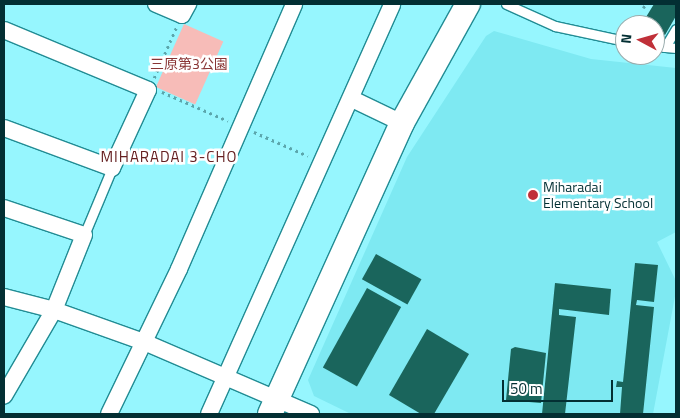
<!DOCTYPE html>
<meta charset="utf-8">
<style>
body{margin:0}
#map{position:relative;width:680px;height:418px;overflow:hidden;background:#96f6fe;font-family:"Titillium Web","Noto Sans JP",sans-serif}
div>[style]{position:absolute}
.built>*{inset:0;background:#7ee9f2}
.green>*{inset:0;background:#f7bcb8;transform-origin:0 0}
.building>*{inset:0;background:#1a655c;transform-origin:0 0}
.path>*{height:2.5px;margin-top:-1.25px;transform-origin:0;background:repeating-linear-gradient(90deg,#5ba6ac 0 2.5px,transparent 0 6.5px)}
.roads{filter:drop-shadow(1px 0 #228c94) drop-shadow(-1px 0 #228c94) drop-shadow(0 1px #228c94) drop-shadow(0 -1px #228c94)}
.lane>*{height:9px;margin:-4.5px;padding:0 4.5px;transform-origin:4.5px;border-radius:4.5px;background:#fff}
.street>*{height:16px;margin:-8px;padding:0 8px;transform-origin:8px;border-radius:8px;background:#fff}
.secondary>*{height:24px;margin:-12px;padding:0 12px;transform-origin:12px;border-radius:12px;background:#fff}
.dots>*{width:14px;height:14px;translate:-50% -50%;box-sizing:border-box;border:2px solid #fff;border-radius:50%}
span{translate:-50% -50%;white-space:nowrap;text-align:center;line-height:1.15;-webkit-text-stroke:5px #fff;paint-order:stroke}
.park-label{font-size:14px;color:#893535}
.poi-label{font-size:14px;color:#032f33}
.left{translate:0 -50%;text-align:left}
.neighbourhood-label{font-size:15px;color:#652021;letter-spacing:1px}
.frame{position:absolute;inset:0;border:5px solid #032f33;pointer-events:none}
.north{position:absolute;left:615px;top:15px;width:50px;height:50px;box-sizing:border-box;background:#fff;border:1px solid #9aacad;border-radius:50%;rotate:276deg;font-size:14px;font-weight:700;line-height:20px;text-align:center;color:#032f33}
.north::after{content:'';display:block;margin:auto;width:18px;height:22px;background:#c03039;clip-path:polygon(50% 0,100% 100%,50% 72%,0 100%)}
.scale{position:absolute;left:502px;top:380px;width:111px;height:22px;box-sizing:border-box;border:2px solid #032f33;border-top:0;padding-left:6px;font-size:15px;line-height:18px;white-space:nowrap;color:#032f33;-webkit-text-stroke:4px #fff;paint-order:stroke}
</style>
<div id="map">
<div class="built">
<i style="clip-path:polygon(494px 31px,591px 59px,676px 68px,676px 232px,657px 242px,676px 281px,676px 291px,653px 414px,351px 414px,314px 396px,308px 380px,407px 157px,486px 36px)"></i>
</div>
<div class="green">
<i style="left:184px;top:24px;width:43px;height:69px;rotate:24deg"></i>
</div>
<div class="building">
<i style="clip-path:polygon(654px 4px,676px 4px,676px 16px,665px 35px,655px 29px,655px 25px,643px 22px)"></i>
<i style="left:376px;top:254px;width:52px;height:29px;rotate:29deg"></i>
<i style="clip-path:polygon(635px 263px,658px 265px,654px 302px,637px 300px,636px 305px,654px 307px,643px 414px,620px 414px,622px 387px,616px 387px,617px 381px,623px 382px)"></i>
<i style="clip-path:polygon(555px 283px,611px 289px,609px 315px,559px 309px,559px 315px,576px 317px,565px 414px,542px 414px)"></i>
<i style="left:367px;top:288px;width:39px;height:91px;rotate:29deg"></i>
<i style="clip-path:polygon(427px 329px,469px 354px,434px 414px,421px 414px,389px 395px)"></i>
<i style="clip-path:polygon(515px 347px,546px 353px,541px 403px,506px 400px,511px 349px)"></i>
</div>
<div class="path">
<i style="left:643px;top:8px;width:5px;rotate:-53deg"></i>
<i style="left:154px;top:78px;width:55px;rotate:-66.3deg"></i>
<i style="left:162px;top:92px;width:72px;rotate:23.7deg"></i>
<i style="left:254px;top:132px;width:59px;rotate:24deg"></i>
</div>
<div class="roads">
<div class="lane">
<i style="left:506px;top:4px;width:54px;rotate:24.2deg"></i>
<i style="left:555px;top:26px;width:72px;rotate:12.1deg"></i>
<i style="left:655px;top:46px;width:10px;rotate:6deg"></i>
<i style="left:665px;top:47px;width:21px;rotate:-59deg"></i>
<i style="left:665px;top:47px;width:11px;rotate:5deg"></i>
<i style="left:84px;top:235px;width:73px;rotate:-67.3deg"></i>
</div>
<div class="street">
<i style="left:156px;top:4px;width:28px;rotate:23deg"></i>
<i style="left:182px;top:15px;width:13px;rotate:-61deg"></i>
<i style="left:4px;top:30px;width:156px;rotate:22.6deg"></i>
<i style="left:148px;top:90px;width:86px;rotate:114.8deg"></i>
<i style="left:112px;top:168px;width:115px;rotate:-159.7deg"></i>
<i style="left:352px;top:99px;width:55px;rotate:25.6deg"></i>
<i style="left:4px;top:208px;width:84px;rotate:18.6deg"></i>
<i style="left:84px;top:235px;width:81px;rotate:111.8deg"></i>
<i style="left:54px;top:310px;width:99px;rotate:120.2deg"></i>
<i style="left:4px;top:297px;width:52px;rotate:14.6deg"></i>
<i style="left:54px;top:310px;width:96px;rotate:19.6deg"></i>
<i style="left:144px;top:342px;width:182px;rotate:23.3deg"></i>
<i style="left:109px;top:414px;width:161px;rotate:-64.2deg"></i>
<i style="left:179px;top:269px;width:289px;rotate:-66.5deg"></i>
<i style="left:209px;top:414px;width:449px;rotate:-65.9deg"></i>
</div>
<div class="secondary">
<i style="left:270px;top:414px;width:320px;rotate:-65.6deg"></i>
<i style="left:402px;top:123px;width:136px;rotate:-61deg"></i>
</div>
</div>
<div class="dots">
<i style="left:533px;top:195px;background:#c03039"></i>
</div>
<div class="park-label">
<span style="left:189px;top:64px">三原第3公園</span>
</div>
<div class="poi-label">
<span class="left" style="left:543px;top:195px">Miharadai<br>Elementary School</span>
</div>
<div class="neighbourhood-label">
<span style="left:169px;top:157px">MIHARADAI 3-CHO</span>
</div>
<div class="frame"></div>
<div class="north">N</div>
<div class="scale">50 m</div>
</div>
